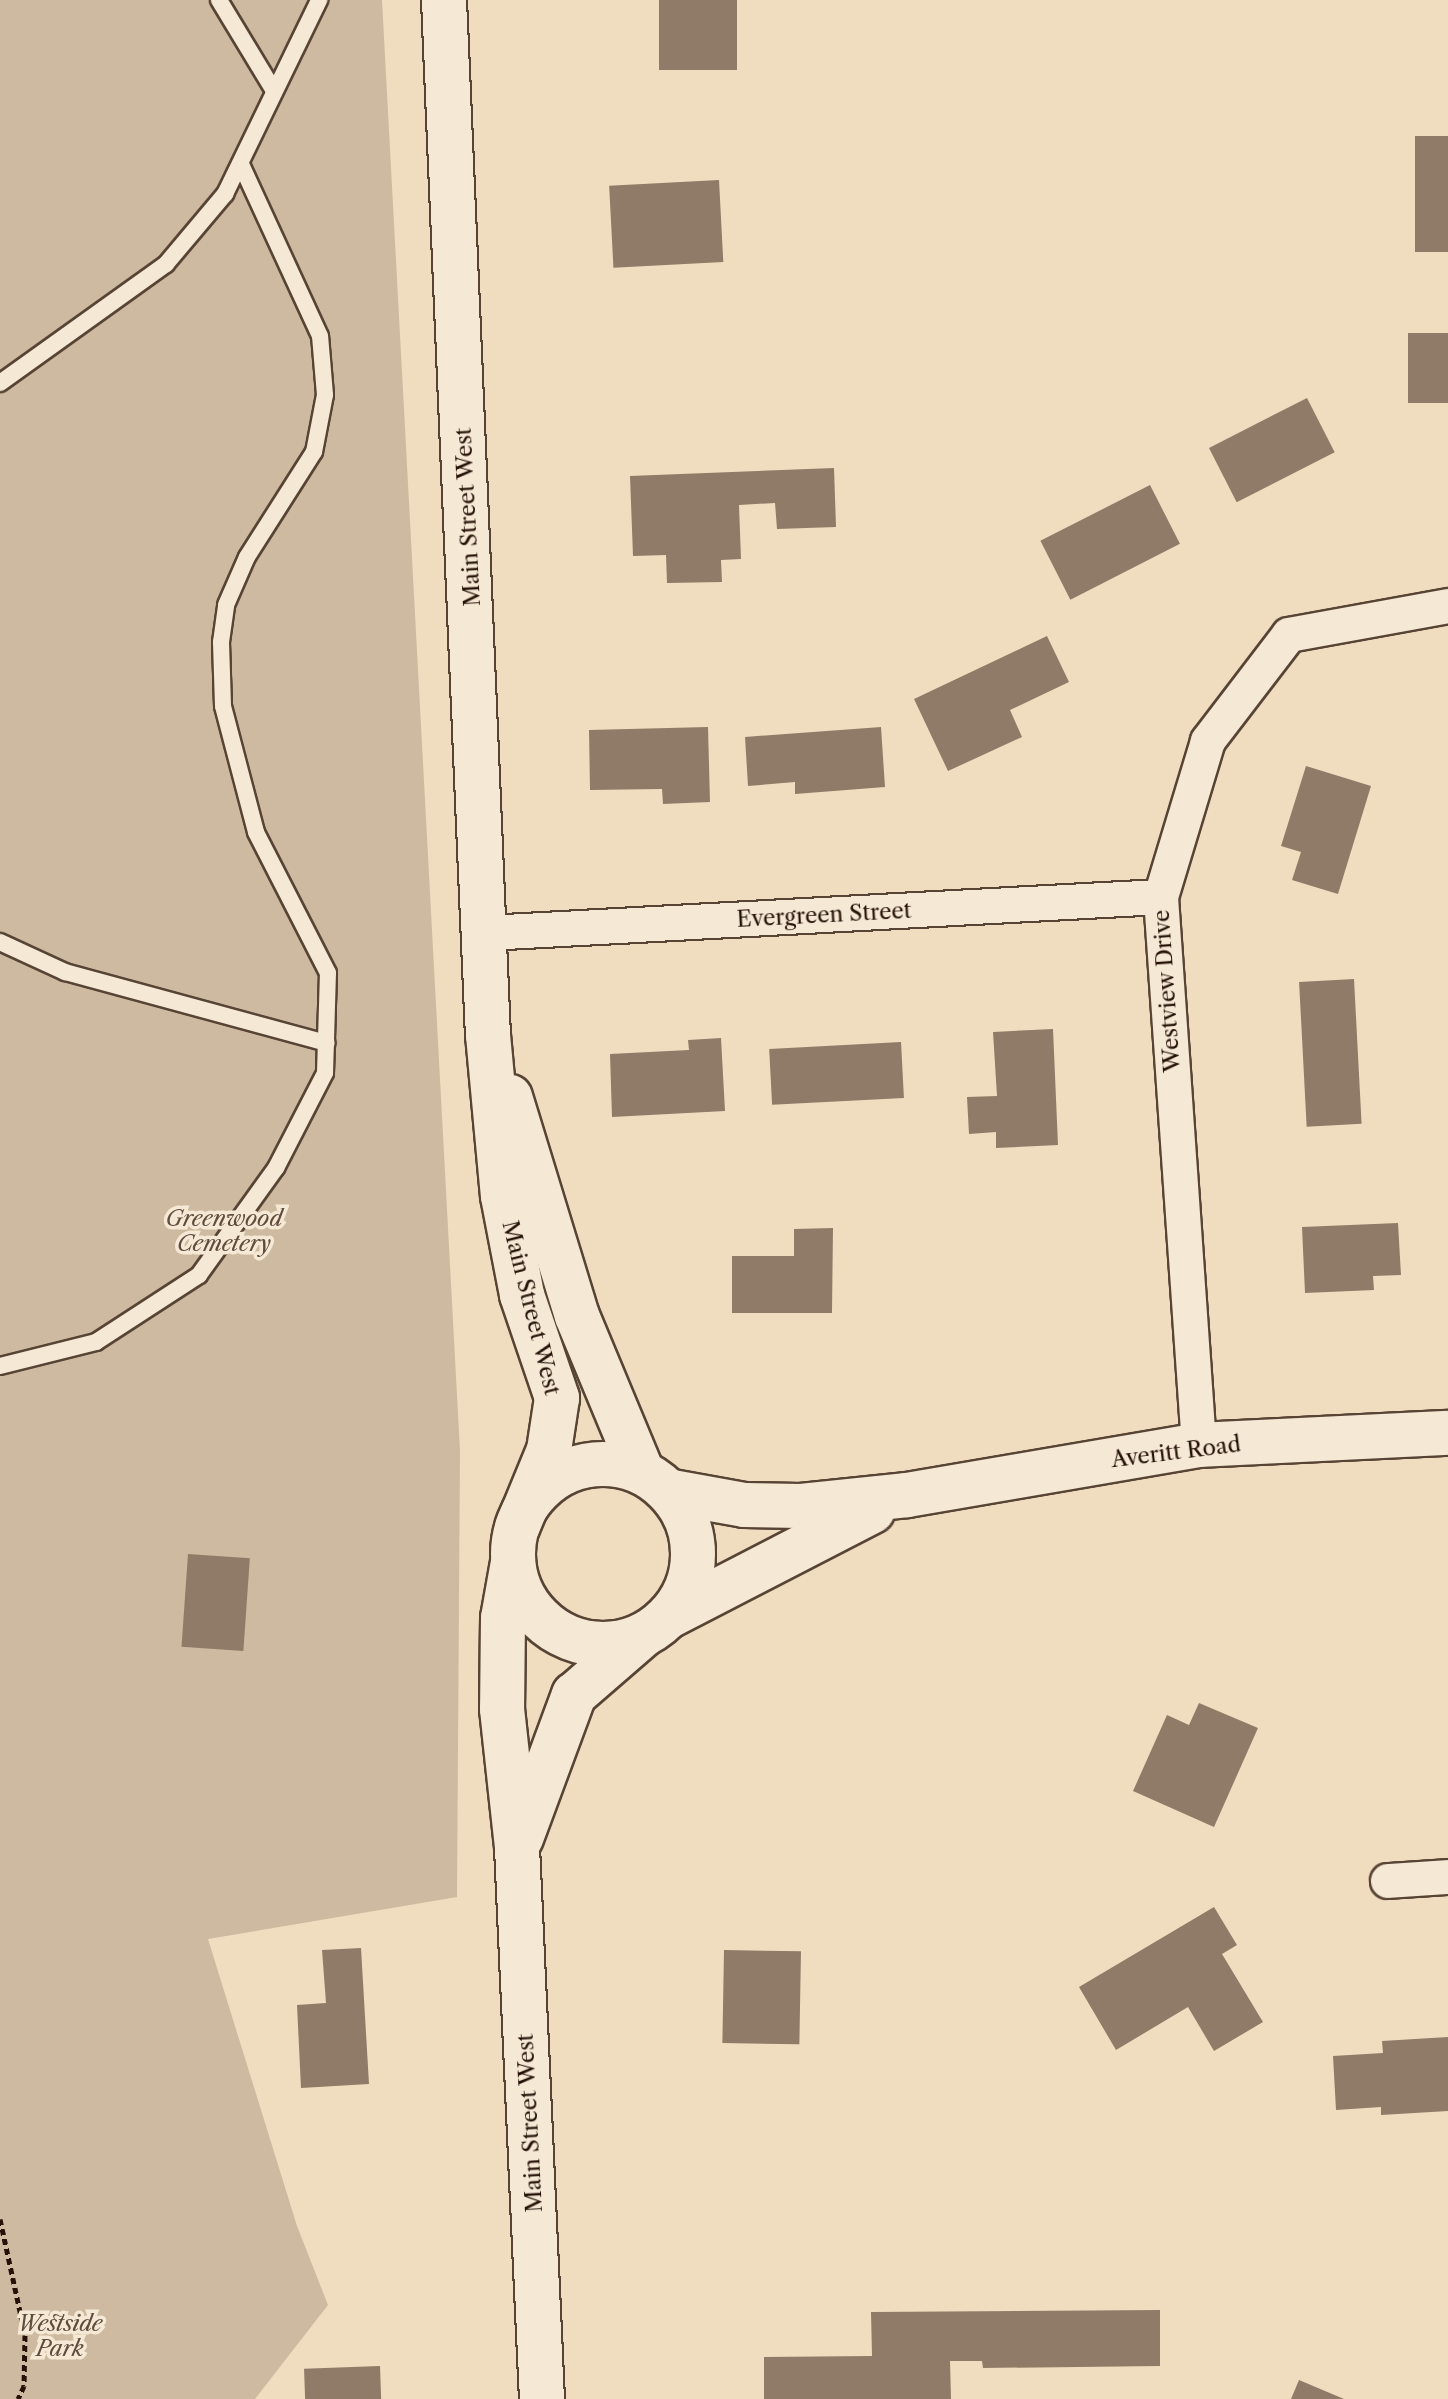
<!DOCTYPE html>
<style>
body{margin:0}
#map{position:relative;width:1448px;height:2399px;overflow:hidden;background:#f0ddbf;font-family:"Libre Caslon Text",serif}
div>[style]{position:absolute}
.green>*{inset:0;background:#cdbaa0}
.building>*{inset:0;background:#8f7b67;transform-origin:0 0}
.path>*{height:5px;margin-top:-2.5px;transform-origin:0;background:repeating-linear-gradient(90deg,#251107 0 6px,transparent 0 10px)}
.roads{filter:drop-shadow(2px 0 #584435) drop-shadow(-2px 0 #584435) drop-shadow(0 2px #584435) drop-shadow(0 -2px #584435)}
.lane>*{height:16px;margin:-8px;padding:0 8px;transform-origin:8px;border-radius:8px;background:#f5e9d5}
.street>*{height:34px;margin:-17px;padding:0 17px;transform-origin:17px;border-radius:17px;background:#f5e9d5}
.secondary>*{height:44px;margin:-22px;padding:0 22px;transform-origin:22px;border-radius:22px;background:#f5e9d5}
.secondary>.ring{margin:-22px;padding:0;box-sizing:content-box;background:none;border:44px solid #f5e9d5;border-radius:50%}
span{translate:-50% -50%;white-space:nowrap;text-align:center;line-height:1.15;-webkit-text-stroke:7px #f5e9d5;paint-order:stroke}
.street-label{font-size:22px;color:#251107}
.park-label{font-size:22px;color:#604c3d;font-style:italic}
</style>
<div id="map">
<div class="green">
<i style="clip-path:polygon(0 0,382px 0,460px 1451px,457px 1897px,208px 1939px,297px 2226px,328px 2305px,255px 2399px,0 2399px)"></i>
</div>
<div class="building">
<i style="left:659px;top:0;width:78px;height:70px"></i>
<i style="left:1448px;top:136px;width:116px;height:33px;rotate:90deg"></i>
<i style="left:719px;top:180px;width:82px;height:110px;rotate:87deg"></i>
<i style="left:1448px;top:333px;width:70px;height:40px;rotate:90deg"></i>
<i style="left:1307px;top:398px;width:61px;height:110px;rotate:63deg"></i>
<i style="clip-path:polygon(834px 468px,836px 527px,777px 529px,775px 503px,739px 505px,741px 559px,721px 560px,722px 582px,667px 583px,666px 555px,633px 556px,630px 476px)"></i>
<i style="left:1150px;top:485px;width:66px;height:123px;rotate:63deg"></i>
<i style="clip-path:polygon(1047px 636px,1069px 682px,1010px 710px,1022px 737px,948px 771px,914px 699px)"></i>
<i style="clip-path:polygon(708px 727px,710px 802px,663px 804px,662px 789px,590px 790px,589px 730px)"></i>
<i style="clip-path:polygon(881px 727px,885px 787px,795px 794px,795px 782px,748px 786px,745px 737px)"></i>
<i style="clip-path:polygon(1306px 766px,1371px 786px,1338px 894px,1292px 880px,1301px 852px,1281px 846px)"></i>
<i style="left:1354px;top:979px;width:145px;height:55px;rotate:87deg"></i>
<i style="clip-path:polygon(1053px 1029px,1058px 1145px,996px 1148px,996px 1132px,969px 1134px,967px 1097px,997px 1096px,993px 1032px)"></i>
<i style="clip-path:polygon(721px 1038px,725px 1111px,612px 1117px,610px 1054px,689px 1050px,688px 1040px)"></i>
<i style="left:901px;top:1042px;width:56px;height:132px;rotate:87deg"></i>
<i style="clip-path:polygon(1398px 1223px,1401px 1275px,1373px 1276px,1374px 1290px,1305px 1293px,1302px 1227px)"></i>
<i style="clip-path:polygon(833px 1228px,832px 1313px,732px 1313px,732px 1256px,794px 1256px,794px 1229px)"></i>
<i style="left:188px;top:1554px;width:62px;height:93px;rotate:4deg"></i>
<i style="clip-path:polygon(1199px 1703px,1258px 1728px,1214px 1827px,1133px 1791px,1167px 1715px,1189px 1725px)"></i>
<i style="clip-path:polygon(1214px 1907px,1237px 1945px,1222px 1954px,1263px 2022px,1214px 2051px,1188px 2007px,1116px 2050px,1079px 1987px)"></i>
<i style="clip-path:polygon(361px 1948px,369px 2084px,301px 2088px,297px 2005px,326px 2003px,322px 1950px)"></i>
<i style="left:724px;top:1950px;width:77px;height:93px;rotate:1deg"></i>
<i style="clip-path:polygon(1448px 2037px,1448px 2111px,1381px 2115px,1381px 2107px,1336px 2110px,1333px 2056px,1383px 2053px,1382px 2041px)"></i>
<i style="clip-path:polygon(1160px 2310px,1160px 2366px,983px 2368px,982px 2361px,950px 2361px,951px 2399px,764px 2399px,764px 2357px,872px 2356px,871px 2312px)"></i>
<i style="left:380px;top:2366px;width:33px;height:76px;rotate:88deg"></i>
<i style="clip-path:polygon(1299px 2380px,1344px 2399px,1291px 2399px)"></i>
</div>
<div class="path">
<i style="left:0;top:2219px;width:119px;rotate:77.8deg"></i>
<i style="left:25px;top:2335px;width:51px;rotate:91.1deg"></i>
<i style="left:24px;top:2386px;width:14px;rotate:115deg"></i>
</div>
<div class="roads">
<div class="lane">
<i style="left:219px;top:0;width:104px;rotate:58.8deg"></i>
<i style="left:0;top:383px;width:204px;rotate:-35.6deg"></i>
<i style="left:166px;top:264px;width:92px;rotate:-49.9deg"></i>
<i style="left:225px;top:194px;width:216px;rotate:-64.1deg"></i>
<i style="left:0;top:942px;width:72px;rotate:24.8deg"></i>
<i style="left:65px;top:972px;width:271px;rotate:15.2deg"></i>
<i style="left:0;top:1366px;width:99px;rotate:-14deg"></i>
<i style="left:96px;top:1342px;width:123px;rotate:-33deg"></i>
<i style="left:199px;top:1275px;width:132px;rotate:-54.3deg"></i>
<i style="left:276px;top:1168px;width:107px;rotate:-62.7deg"></i>
<i style="left:325px;top:1073px;width:100px;rotate:-88.3deg"></i>
<i style="left:328px;top:973px;width:158px;rotate:-117.1deg"></i>
<i style="left:256px;top:832px;width:130px;rotate:-104.7deg"></i>
<i style="left:223px;top:706px;width:64px;rotate:-91.8deg"></i>
<i style="left:221px;top:642px;width:37px;rotate:-82deg"></i>
<i style="left:226px;top:605px;width:52px;rotate:-66.4deg"></i>
<i style="left:247px;top:557px;width:125px;rotate:-57.5deg"></i>
<i style="left:314px;top:452px;width:58px;rotate:-79.1deg"></i>
<i style="left:325px;top:395px;width:59px;rotate:-94.8deg"></i>
<i style="left:320px;top:336px;width:189px;rotate:-114.7deg"></i>
</div>
<div class="street">
<i style="left:487px;top:933px;width:675px;rotate:-3.06deg"></i>
<i style="left:1199px;top:1445px;width:549px;rotate:-93.97deg"></i>
<i style="left:1161px;top:897px;width:163px;rotate:-73.2deg"></i>
<i style="left:1208px;top:741px;width:133px;rotate:-52.6deg"></i>
<i style="left:1289px;top:635px;width:162px;rotate:-10.3deg"></i>
<i style="left:1388px;top:1881px;width:60px;rotate:-3.8deg"></i>
</div>
<div class="secondary">
<i style="left:444px;top:0;width:1036px;rotate:87.57deg"></i>
<i style="left:488px;top:1035px;width:162px;rotate:84.7deg"></i>
<i style="left:503px;top:1196px;width:101px;rotate:79.1deg"></i>
<i style="left:522px;top:1295px;width:109px;rotate:71.2deg"></i>
<i style="left:557px;top:1398px;width:53px;rotate:98.7deg"></i>
<i style="left:549px;top:1450px;width:84px;rotate:112.3deg"></i>
<i style="left:510px;top:1097px;width:229px;rotate:73deg"></i>
<i style="left:577px;top:1316px;width:169px;rotate:67.4deg"></i>
<i class="ring" style="left:513px;top:1464px;width:136px;height:136px"></i>
<i style="left:672px;top:1492px;width:73px;rotate:10.2deg"></i>
<i style="left:744px;top:1505px;width:57px;rotate:1deg"></i>
<i style="left:801px;top:1506px;width:107px;rotate:-5.9deg"></i>
<i style="left:907px;top:1495px;width:296px;rotate:-9.7deg"></i>
<i style="left:1199px;top:1445px;width:249px;rotate:-2.8deg"></i>
<i style="left:513px;top:1562px;width:57px;rotate:100.1deg"></i>
<i style="left:503px;top:1618px;width:91px;rotate:90.6deg"></i>
<i style="left:502px;top:1709px;width:139px;rotate:83.8deg"></i>
<i style="left:517px;top:1847px;width:553px;rotate:87.41deg"></i>
<i style="left:669px;top:1616px;width:229px;rotate:-27.3deg"></i>
<i style="left:521px;top:1838px;width:153px;rotate:-69.7deg"></i>
<i style="left:574px;top:1695px;width:91px;rotate:-41deg"></i>
</div>
</div>
<div class="street-label">
<span style="left:468px;top:517px;rotate:-93deg">Main Street West</span>
<span style="left:824px;top:915px;rotate:-3deg">Evergreen Street</span>
<span style="left:1167px;top:991px;rotate:-94deg">Westview Drive</span>
<span style="left:531px;top:1308px;rotate:76deg">Main Street West</span>
<span style="left:1176px;top:1452px;rotate:-7deg">Averitt Road</span>
<span style="left:530px;top:2123px;rotate:-93deg">Main Street West</span>
</div>
<div class="park-label">
<span style="left:224px;top:1231px">Greenwood<br>Cemetery</span>
<span style="left:60px;top:2336px">Westside<br>Park</span>
</div>
</div>
